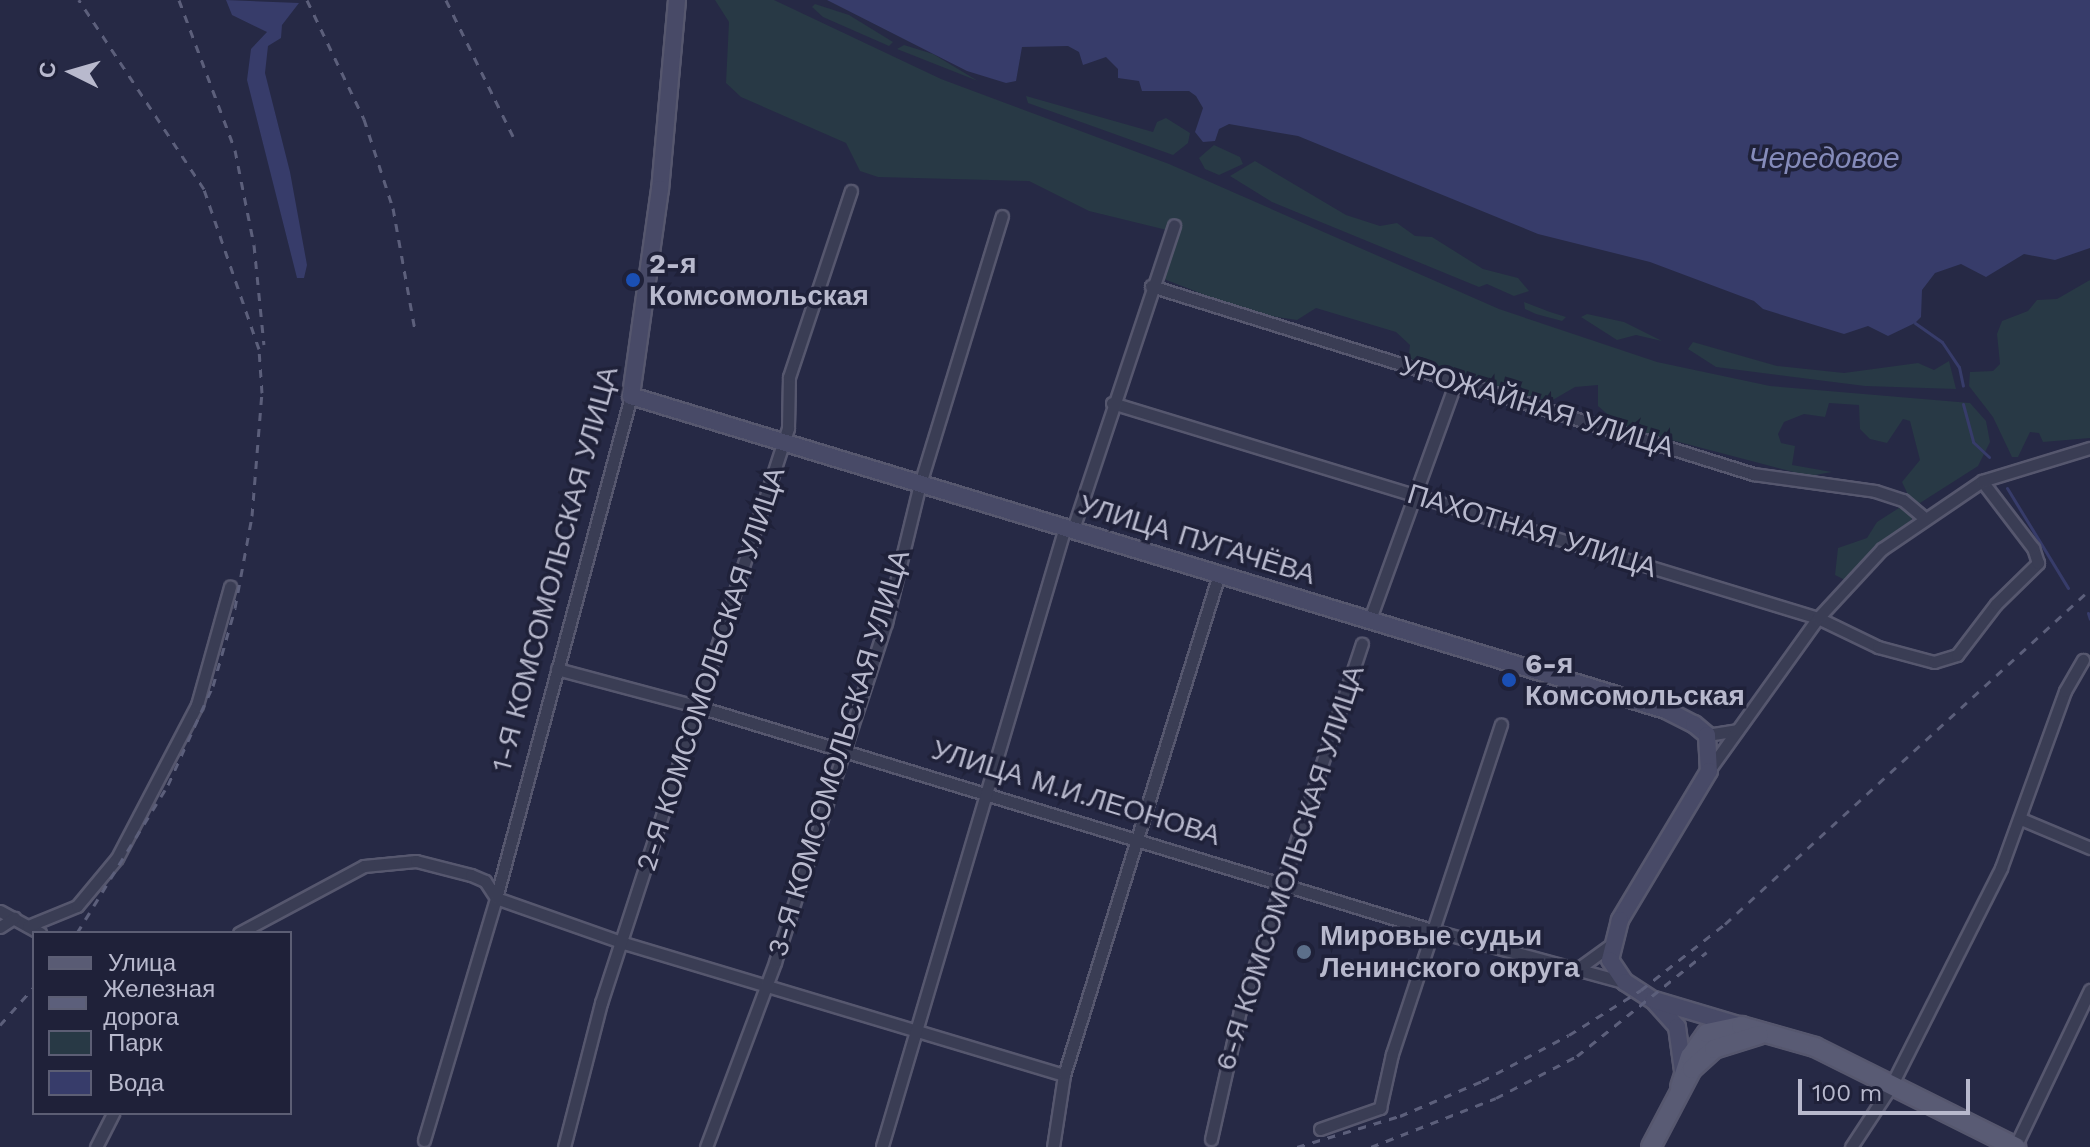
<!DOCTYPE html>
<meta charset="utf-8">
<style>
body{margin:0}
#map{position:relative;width:2090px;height:1147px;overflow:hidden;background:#262945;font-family:"Work Sans",sans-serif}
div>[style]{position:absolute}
.green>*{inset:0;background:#283945}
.water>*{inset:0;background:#373c6a}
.stream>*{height:3px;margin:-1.5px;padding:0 1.5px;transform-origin:1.5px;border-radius:1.5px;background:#373c6a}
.roads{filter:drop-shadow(2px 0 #56576e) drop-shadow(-2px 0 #56576e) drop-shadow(0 2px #56576e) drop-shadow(0 -2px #56576e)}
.street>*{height:11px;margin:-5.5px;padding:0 5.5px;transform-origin:5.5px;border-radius:5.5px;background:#3a3d54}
.secondary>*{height:16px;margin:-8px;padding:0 8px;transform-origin:8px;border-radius:8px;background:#484a67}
.primary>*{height:18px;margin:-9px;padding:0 9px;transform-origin:9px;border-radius:9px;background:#595b74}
.rail>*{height:3px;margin-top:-1.5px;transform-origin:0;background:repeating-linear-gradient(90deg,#5c5f7b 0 8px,transparent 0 16px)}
.dots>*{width:22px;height:22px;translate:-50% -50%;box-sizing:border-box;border:4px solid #1f2139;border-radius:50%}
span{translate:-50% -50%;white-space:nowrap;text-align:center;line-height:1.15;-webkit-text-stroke:7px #1f2139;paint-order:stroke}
.poi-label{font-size:28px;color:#b8b9cd;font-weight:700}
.left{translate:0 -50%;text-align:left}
.street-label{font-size:28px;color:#b8b9cd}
.water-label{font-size:30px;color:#858bba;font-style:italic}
.legend{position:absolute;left:32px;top:931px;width:260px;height:184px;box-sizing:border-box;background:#1f2139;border:2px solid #5c5e74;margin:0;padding:10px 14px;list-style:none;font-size:24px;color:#b8b9cd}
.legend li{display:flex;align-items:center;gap:16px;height:40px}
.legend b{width:40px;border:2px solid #5c5e74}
.north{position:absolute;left:32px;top:32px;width:80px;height:80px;-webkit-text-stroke:6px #1f2139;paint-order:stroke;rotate:275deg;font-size:22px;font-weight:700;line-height:32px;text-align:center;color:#b8b9cd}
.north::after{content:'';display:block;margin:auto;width:28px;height:36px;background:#b8b9cd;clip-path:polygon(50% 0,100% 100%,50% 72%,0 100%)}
.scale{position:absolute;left:1798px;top:1079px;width:172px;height:36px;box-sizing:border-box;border:4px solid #b8b9cd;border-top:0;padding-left:10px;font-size:24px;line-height:28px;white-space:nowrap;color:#b8b9cd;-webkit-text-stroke:6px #1f2139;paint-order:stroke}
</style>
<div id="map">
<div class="green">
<i style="clip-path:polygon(715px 0,774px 0,941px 79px,1169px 164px,1499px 309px,1657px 362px,1770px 386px,1970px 403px,1986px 421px,1990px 442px,1978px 466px,1920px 503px,1910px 499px,1902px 482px,1920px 460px,1910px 421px,1903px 419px,1887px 443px,1870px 439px,1860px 429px,1859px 405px,1829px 403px,1825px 417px,1804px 414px,1784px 422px,1778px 434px,1781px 443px,1795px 446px,1792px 465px,1832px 472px,1809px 476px,1622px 427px,1598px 406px,1598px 385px,1575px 387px,1551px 401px,1492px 389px,1480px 384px,1479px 377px,1453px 378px,1408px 362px,1410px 345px,1396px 332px,1316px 308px,1297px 320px,1251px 313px,1164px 279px,1175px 232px,1089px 211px,1029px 181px,878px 177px,860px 171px,846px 143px,741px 97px,726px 83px,729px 22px)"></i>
<i style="clip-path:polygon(815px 4px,849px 15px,893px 42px,889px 46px,823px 17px,812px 7px)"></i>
<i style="clip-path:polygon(904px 45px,933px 54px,978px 81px,897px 49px)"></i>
<i style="clip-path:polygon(1026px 96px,1153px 132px,1157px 122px,1166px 118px,1190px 133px,1188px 143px,1173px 155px,1028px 103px)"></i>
<i style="clip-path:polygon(1214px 145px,1240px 157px,1243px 164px,1219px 175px,1205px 169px,1199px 158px)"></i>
<i style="clip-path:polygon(1255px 161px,1346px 215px,1380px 226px,1397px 223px,1415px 236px,1432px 237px,1483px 269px,1518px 278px,1529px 291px,1514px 296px,1487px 284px,1479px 287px,1272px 202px,1230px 176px)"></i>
<i style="clip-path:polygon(2090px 280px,2090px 438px,2043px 442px,2039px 433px,2030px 432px,2018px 457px,2012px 457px,1993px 417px,1969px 386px,1970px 372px,1993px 371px,2000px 364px,1997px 334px,2002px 321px,2028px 311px,2037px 300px,2057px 299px)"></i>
<i style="clip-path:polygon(1524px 302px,1550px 312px,1566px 317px,1562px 321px,1536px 314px,1525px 309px)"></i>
<i style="clip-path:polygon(1587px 314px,1624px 322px,1662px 341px,1636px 335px,1617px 340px,1581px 317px)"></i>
<i style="clip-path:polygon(1693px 342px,1777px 366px,1844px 373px,1918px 363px,1934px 370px,1949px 361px,1956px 389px,1865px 386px,1716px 367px,1688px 349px)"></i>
<i style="clip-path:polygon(1902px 506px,1913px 515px,1911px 520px,1845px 580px,1835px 575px,1838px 548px,1867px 538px,1877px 522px)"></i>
</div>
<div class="water">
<i style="clip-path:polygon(226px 0,299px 3px,282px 25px,281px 38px,268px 46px,265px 73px,290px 172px,307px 265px,304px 278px,297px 278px,247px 80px,251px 49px,267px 32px,232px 15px)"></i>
<i style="clip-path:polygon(827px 0,2090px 0,2090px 248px,2055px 260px,2024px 254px,1986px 277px,1961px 264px,1935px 273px,1922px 290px,1921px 317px,1915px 323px,1888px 336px,1868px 326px,1844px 334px,1763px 309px,1754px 301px,1650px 262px,1538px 234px,1298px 136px,1229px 124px,1219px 129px,1215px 141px,1203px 142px,1195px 132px,1203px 108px,1196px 96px,1189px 91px,1142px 91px,1139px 81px,1118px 78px,1118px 69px,1106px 57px,1083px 65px,1079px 52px,1068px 46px,1022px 47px,1016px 81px,1006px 83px,967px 71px)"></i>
</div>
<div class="stream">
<i style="left:1915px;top:323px;width:33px;rotate:35deg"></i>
<i style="left:1942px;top:342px;width:30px;rotate:56deg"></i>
<i style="left:1959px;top:367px;width:19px;rotate:78deg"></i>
<i style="left:1963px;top:404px;width:39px;rotate:75deg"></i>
<i style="left:1973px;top:442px;width:22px;rotate:43deg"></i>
<i style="left:2007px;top:488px;width:117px;rotate:58.6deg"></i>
<i style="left:2088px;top:613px;width:6px;rotate:72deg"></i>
</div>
<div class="roads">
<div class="street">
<i style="left:1151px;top:286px;width:631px;rotate:17.34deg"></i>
<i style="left:1753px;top:474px;width:123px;rotate:7.9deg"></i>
<i style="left:1875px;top:491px;width:29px;rotate:18deg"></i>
<i style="left:1903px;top:500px;width:26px;rotate:40deg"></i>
<i style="left:1112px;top:403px;width:738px;rotate:16.94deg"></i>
<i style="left:1818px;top:618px;width:67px;rotate:25.8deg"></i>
<i style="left:1878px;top:647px;width:58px;rotate:15deg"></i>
<i style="left:1934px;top:662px;width:24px;rotate:-17deg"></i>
<i style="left:1957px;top:655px;width:64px;rotate:-52.6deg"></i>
<i style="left:1996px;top:604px;width:59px;rotate:-44.3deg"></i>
<i style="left:2038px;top:563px;width:16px;rotate:-108deg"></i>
<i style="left:2033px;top:548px;width:84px;rotate:-127.3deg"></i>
<i style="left:1073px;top:529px;width:320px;rotate:-71.6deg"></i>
<i style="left:1370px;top:619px;width:250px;rotate:-70.1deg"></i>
<i style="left:557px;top:669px;width:144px;rotate:14.9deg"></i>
<i style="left:696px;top:706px;width:769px;rotate:16.93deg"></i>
<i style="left:1432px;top:930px;width:199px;rotate:15.2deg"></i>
<i style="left:1707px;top:735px;width:30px;rotate:-9deg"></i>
<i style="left:1709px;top:770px;width:187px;rotate:-54.4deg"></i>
<i style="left:1818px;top:618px;width:94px;rotate:-47.2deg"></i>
<i style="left:1882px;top:549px;width:121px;rotate:-34.2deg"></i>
<i style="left:1982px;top:481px;width:113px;rotate:-17deg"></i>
<i style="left:2021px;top:819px;width:75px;rotate:22.8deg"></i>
<i style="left:0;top:911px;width:46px;rotate:28.8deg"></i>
<i style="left:28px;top:926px;width:53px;rotate:-22.2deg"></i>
<i style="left:77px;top:906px;width:62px;rotate:-50.2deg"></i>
<i style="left:117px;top:858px;width:173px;rotate:-62.4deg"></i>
<i style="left:197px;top:705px;width:123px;rotate:-74.4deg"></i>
<i style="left:0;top:927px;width:17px;rotate:-33deg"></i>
<i style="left:239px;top:933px;width:142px;rotate:-28.2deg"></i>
<i style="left:364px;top:866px;width:52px;rotate:-5.5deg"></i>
<i style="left:416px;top:861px;width:57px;rotate:14.3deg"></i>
<i style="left:471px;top:875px;width:15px;rotate:23deg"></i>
<i style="left:485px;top:881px;width:20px;rotate:57deg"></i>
<i style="left:496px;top:898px;width:136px;rotate:19.4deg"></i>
<i style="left:624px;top:943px;width:459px;rotate:16.7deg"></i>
<i style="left:1579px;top:968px;width:41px;rotate:-36deg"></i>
<i style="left:1320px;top:1129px;width:64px;rotate:-19.3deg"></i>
<i style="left:1380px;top:1108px;width:55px;rotate:-77.5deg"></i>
<i style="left:1392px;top:1054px;width:347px;rotate:-71.7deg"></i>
<i style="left:1211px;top:1139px;width:132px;rotate:-77.3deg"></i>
<i style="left:1240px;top:1010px;width:386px;rotate:-71.6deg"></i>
<i style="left:424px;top:1140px;width:252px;rotate:-73.4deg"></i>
<i style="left:496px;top:898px;width:520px;rotate:-74.95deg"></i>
<i style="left:882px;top:1146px;width:645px;rotate:-73.53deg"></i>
<i style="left:96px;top:1147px;width:38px;rotate:-63deg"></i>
<i style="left:564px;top:1147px;width:149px;rotate:-75.6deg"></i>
<i style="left:601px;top:1003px;width:605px;rotate:-71.98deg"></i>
<i style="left:788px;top:428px;width:51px;rotate:-88.9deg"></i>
<i style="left:789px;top:377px;width:196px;rotate:-71.6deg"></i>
<i style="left:706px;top:1147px;width:197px;rotate:-69.5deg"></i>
<i style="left:775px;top:962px;width:357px;rotate:-71.9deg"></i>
<i style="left:886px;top:623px;width:143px;rotate:-76.3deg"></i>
<i style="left:920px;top:484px;width:280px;rotate:-73deg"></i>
<i style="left:1053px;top:1147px;width:73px;rotate:-81.3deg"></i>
<i style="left:1064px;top:1075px;width:524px;rotate:-72.81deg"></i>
<i style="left:1851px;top:1147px;width:73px;rotate:-56.7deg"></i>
<i style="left:1891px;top:1086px;width:244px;rotate:-63.2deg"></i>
<i style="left:2001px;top:868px;width:188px;rotate:-70.1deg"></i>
<i style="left:2065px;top:691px;width:36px;rotate:-60deg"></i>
<i style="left:2015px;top:1147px;width:174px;rotate:-64.5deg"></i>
</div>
<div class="secondary">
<i style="left:677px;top:0;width:190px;rotate:95.1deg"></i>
<i style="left:660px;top:189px;width:209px;rotate:98deg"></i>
<i style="left:631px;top:396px;width:1082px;rotate:16.88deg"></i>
<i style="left:1666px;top:710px;width:31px;rotate:27deg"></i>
<i style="left:1694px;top:724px;width:17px;rotate:40deg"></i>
<i style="left:1707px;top:735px;width:36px;rotate:87deg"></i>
<i style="left:1709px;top:771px;width:174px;rotate:120.9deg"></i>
<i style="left:1620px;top:920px;width:41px;rotate:104deg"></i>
<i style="left:1610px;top:960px;width:27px;rotate:56deg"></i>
<i style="left:1625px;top:982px;width:33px;rotate:33deg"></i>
<i style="left:1653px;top:1000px;width:36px;rotate:48deg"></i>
<i style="left:1677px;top:1027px;width:44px;rotate:82.2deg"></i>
<i style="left:1654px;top:1000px;width:91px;rotate:16.6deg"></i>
</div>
<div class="primary">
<i style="left:1680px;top:1087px;width:32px;rotate:-72deg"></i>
<i style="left:1690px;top:1057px;width:29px;rotate:-55deg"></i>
<i style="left:1707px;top:1033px;width:35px;rotate:-12deg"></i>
<i style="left:1741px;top:1026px;width:77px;rotate:15.8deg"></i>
<i style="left:1815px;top:1047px;width:225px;rotate:26.5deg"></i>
<i style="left:1651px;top:1147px;width:88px;rotate:-62.3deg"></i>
<i style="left:1692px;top:1069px;width:30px;rotate:-42deg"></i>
<i style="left:1714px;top:1049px;width:47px;rotate:-17.3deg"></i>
</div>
</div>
<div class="rail">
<i style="left:179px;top:0;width:160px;rotate:69.5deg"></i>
<i style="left:235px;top:150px;width:97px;rotate:78.7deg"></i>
<i style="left:254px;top:245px;width:100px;rotate:84.3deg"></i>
<i style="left:307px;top:0;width:132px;rotate:64.4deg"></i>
<i style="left:364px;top:119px;width:94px;rotate:72deg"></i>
<i style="left:393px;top:208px;width:124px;rotate:79.8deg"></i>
<i style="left:446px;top:0;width:152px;rotate:63.8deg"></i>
<i style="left:77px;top:933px;width:174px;rotate:-58.4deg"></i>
<i style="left:168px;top:785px;width:109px;rotate:-65.6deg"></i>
<i style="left:213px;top:686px;width:81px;rotate:-74.2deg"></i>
<i style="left:235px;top:608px;width:94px;rotate:-79.5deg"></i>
<i style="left:252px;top:516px;width:123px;rotate:-85.4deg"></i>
<i style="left:262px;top:393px;width:44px;rotate:-93.9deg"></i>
<i style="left:259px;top:349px;width:169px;rotate:-109deg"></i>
<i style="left:204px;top:189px;width:227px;rotate:-123.5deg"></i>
<i style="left:0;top:1025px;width:51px;rotate:-48.2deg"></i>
<i style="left:1297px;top:1147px;width:108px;rotate:-16.8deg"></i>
<i style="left:1400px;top:1116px;width:89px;rotate:-23.1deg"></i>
<i style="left:1482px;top:1081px;width:98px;rotate:-27.9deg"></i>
<i style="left:1569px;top:1035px;width:85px;rotate:-32deg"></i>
<i style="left:1641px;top:990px;width:107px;rotate:-38.2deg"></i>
<i style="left:1725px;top:924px;width:495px;rotate:-42.5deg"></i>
<i style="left:1371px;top:1147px;width:134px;rotate:-21.4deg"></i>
<i style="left:1496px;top:1098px;width:91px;rotate:-27.4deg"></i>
<i style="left:1577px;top:1056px;width:166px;rotate:-38.7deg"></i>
</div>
<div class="dots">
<i style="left:633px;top:280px;background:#1a4fb4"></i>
<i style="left:1509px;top:680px;background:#1a4fb4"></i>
<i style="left:1304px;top:952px;background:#5c6f8a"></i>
</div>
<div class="poi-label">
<span class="left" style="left:649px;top:280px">2-я<br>Комсомольская</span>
<span class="left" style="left:1525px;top:680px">6-я<br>Комсомольская</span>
<span class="left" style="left:1320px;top:952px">Мировые судьи<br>Ленинского округа</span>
</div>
<div class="street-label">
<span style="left:1537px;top:407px;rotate:17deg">УРОЖАЙНАЯ УЛИЦА</span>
<span style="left:1532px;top:531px;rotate:17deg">ПАХОТНАЯ УЛИЦА</span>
<span style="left:1197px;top:540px;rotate:17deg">УЛИЦА ПУГАЧЁВА</span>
<span style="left:555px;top:569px;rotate:-75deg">1-Я КОМСОМОЛЬСКАЯ УЛИЦА</span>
<span style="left:711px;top:669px;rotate:-72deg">2-Я КОМСОМОЛЬСКАЯ УЛИЦА</span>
<span style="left:839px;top:753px;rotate:-73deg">3-Я КОМСОМОЛЬСКАЯ УЛИЦА</span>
<span style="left:1076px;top:793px;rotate:17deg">УЛИЦА М.И.ЛЕОНОВА</span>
<span style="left:1290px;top:868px;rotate:-72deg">6-Я КОМСОМОЛЬСКАЯ УЛИЦА</span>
</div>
<div class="water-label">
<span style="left:1824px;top:158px">Чередовое</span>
</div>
<ul class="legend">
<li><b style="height:10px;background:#595b74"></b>Улица</li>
<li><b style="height:10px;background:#5c5f7b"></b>Железная дорога</li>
<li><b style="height:22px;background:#283945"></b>Парк</li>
<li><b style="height:22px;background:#373c6a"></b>Вода</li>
</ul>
<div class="north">С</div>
<div class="scale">100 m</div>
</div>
